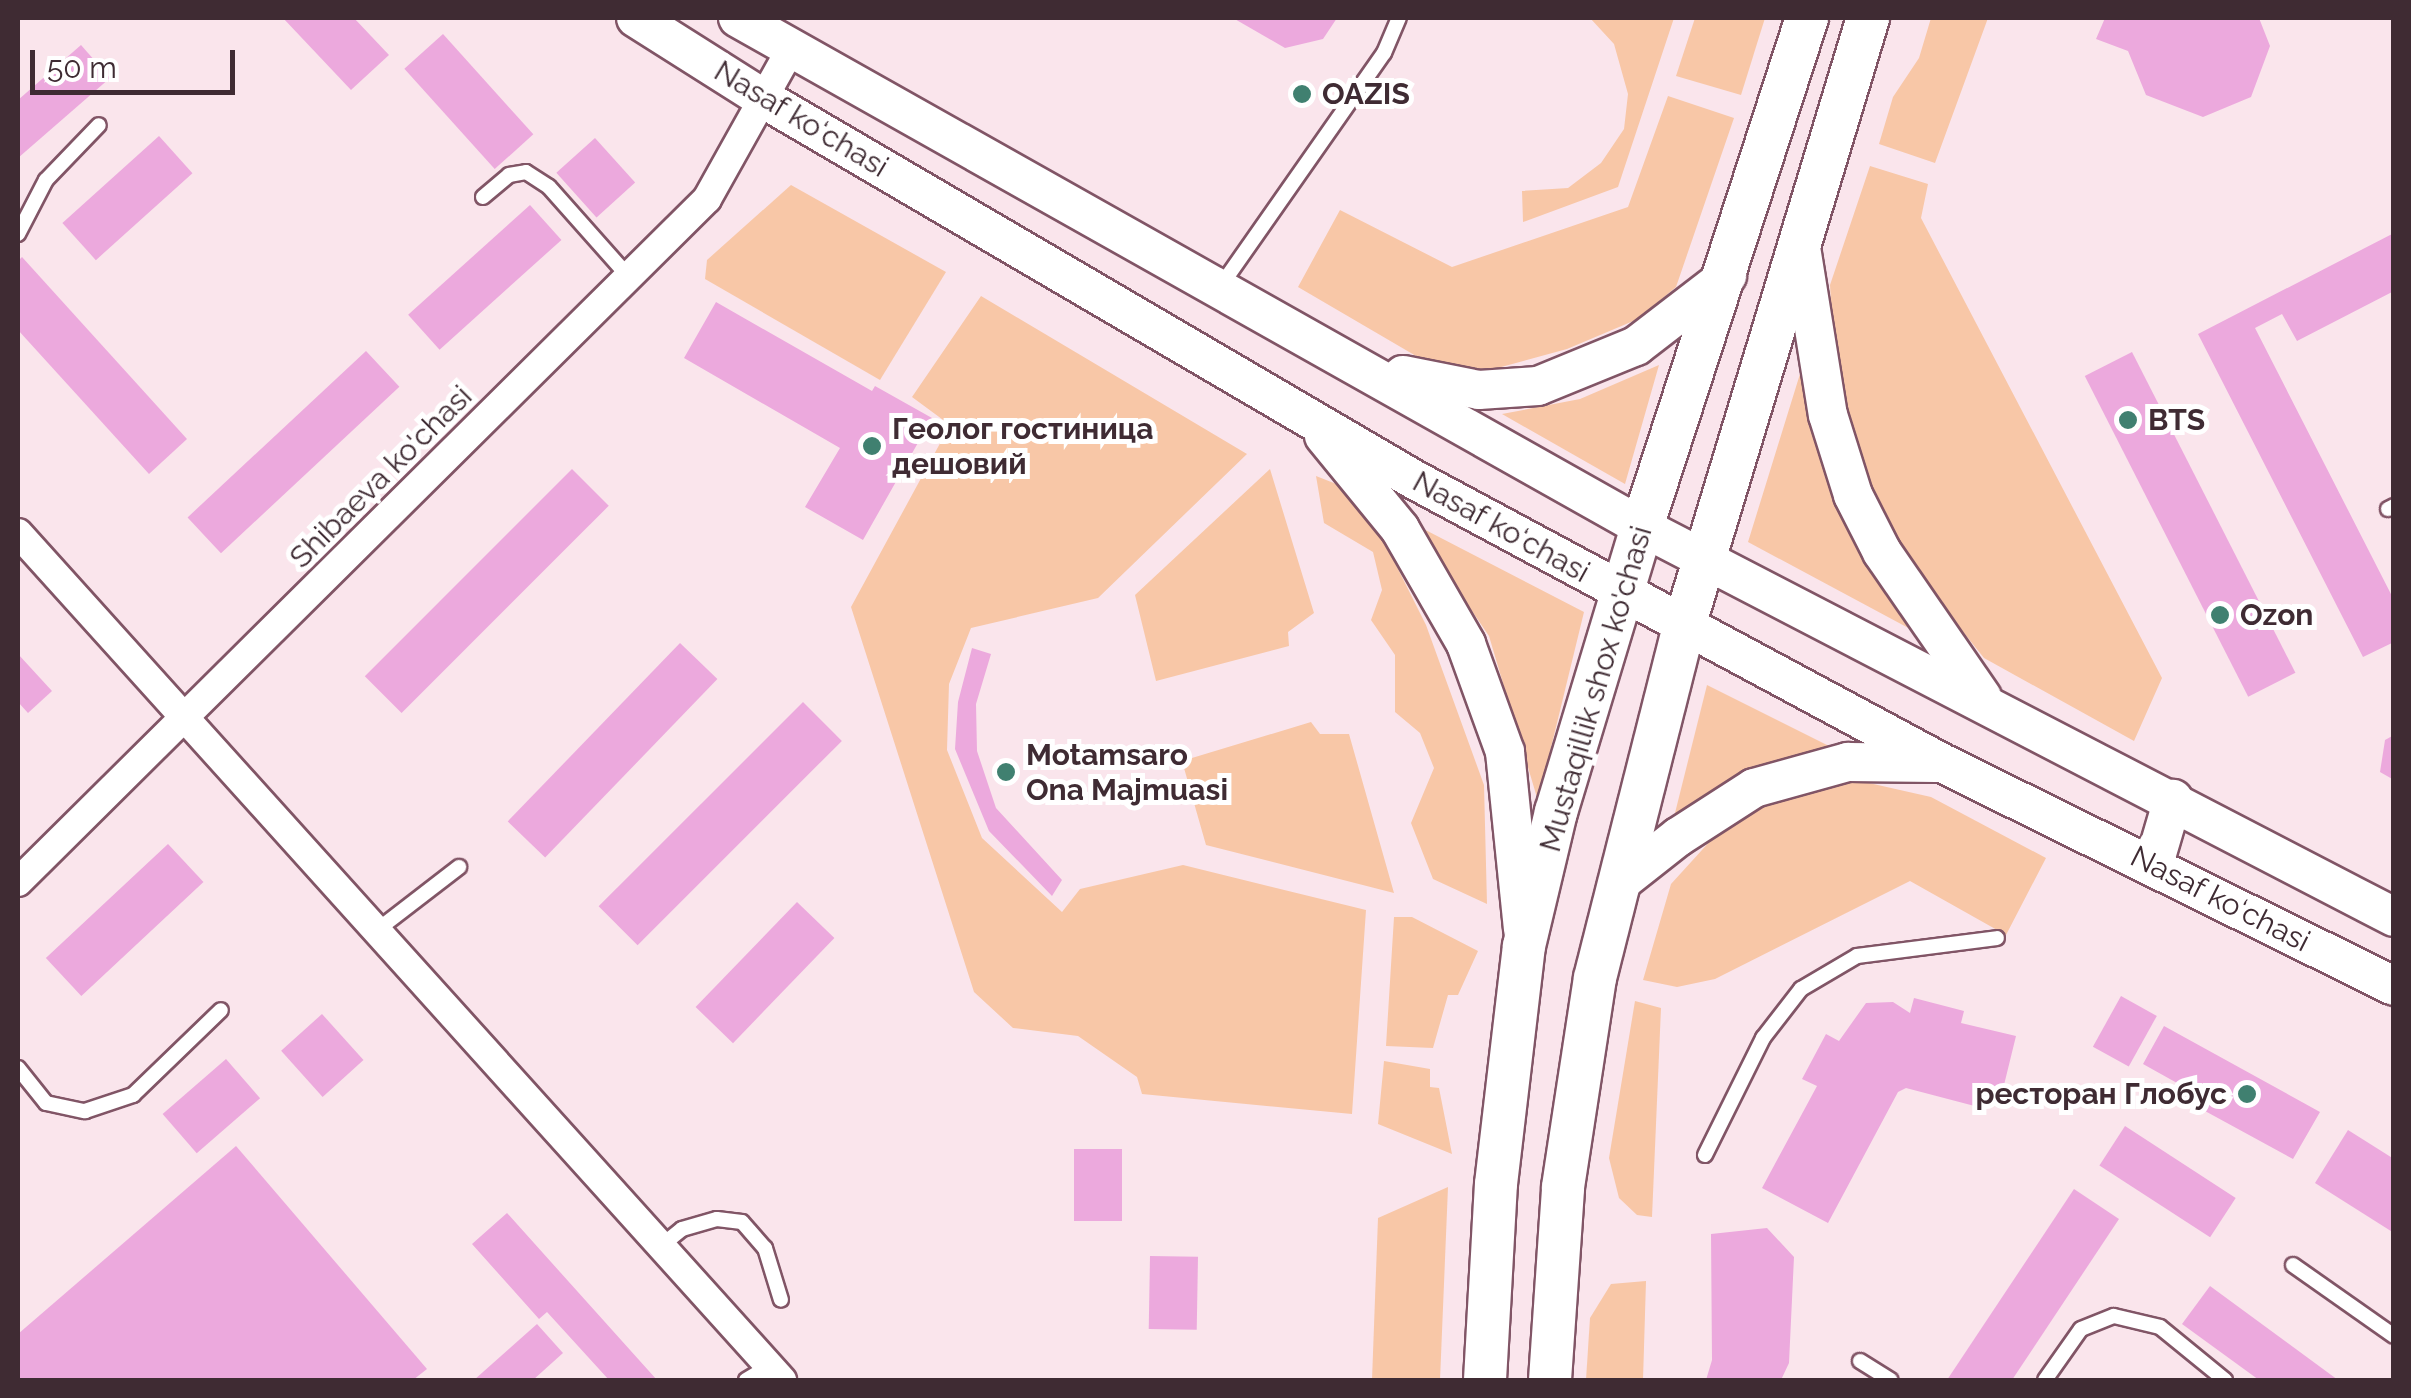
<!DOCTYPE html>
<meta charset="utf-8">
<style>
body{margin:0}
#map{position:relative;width:2411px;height:1398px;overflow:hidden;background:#fae5ec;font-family:Raleway,sans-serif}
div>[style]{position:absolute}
.green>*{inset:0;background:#f8c7a7}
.building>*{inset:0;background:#eca9dd;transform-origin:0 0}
.roads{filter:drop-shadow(2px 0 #815566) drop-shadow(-2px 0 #815566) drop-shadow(0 2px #815566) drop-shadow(0 -2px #815566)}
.lane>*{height:14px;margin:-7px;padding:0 7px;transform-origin:7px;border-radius:7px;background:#fff}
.street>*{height:28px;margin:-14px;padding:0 14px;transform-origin:14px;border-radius:14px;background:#fff}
.secondary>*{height:38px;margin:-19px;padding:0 19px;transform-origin:19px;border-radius:19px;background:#fff}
.primary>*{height:42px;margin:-21px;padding:0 21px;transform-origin:21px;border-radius:21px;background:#fff}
.dots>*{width:28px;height:28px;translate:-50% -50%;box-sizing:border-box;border:5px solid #fff;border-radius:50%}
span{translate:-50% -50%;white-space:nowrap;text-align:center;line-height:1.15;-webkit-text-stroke:10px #fff;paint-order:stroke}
.poi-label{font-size:30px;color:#3f2b33;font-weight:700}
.left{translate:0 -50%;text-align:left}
.right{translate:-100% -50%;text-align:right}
.street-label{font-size:30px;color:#3f2b33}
.frame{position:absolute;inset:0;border:20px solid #3f2b33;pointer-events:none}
.scale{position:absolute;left:30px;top:50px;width:205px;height:45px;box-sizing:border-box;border:5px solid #3f2b33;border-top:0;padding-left:12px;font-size:30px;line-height:35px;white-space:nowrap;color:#3f2b33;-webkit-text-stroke:8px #fff;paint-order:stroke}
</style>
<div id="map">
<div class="green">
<i style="clip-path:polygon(1590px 18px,1674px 18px,1618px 187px,1523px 222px,1522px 191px,1568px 188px,1601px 163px,1624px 129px,1628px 94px,1614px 44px)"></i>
<i style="clip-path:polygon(1695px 18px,1765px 18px,1741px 95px,1676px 76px)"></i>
<i style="clip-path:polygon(1931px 18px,1988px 18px,1935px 163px,1879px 144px,1893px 97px,1919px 58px)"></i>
<i style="clip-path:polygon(1668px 96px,1734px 118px,1676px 287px,1638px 319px,1567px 349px,1483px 372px,1428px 363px,1298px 287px,1340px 210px,1452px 267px,1628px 207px)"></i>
<i style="clip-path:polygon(1870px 166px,1928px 184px,1921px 218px,2162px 678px,2134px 741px,1984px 658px,1928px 588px,1878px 508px,1848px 431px,1834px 350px,1830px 285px)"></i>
<i style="clip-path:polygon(791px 185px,946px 272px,880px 380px,705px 279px,707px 260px)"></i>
<i style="clip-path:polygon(981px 296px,1247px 454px,1098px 598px,971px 628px,949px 684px,947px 750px,982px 838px,1062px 912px,1080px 889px,1183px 865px,1366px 910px,1352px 1114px,1142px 1094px,1137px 1077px,1078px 1036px,1013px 1028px,974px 992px,851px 607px,950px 425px,912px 397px)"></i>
<i style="clip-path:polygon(1804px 361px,1822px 466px,1860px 554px,1914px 631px,1748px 542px)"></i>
<i style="clip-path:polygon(1659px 365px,1625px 484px,1502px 414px,1580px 399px)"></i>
<i style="clip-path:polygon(1270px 469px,1314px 613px,1288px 632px,1289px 646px,1156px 681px,1135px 595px)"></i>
<i style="clip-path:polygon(1316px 476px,1349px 489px,1377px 527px,1426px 625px,1484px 785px,1487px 904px,1433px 879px,1411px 823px,1434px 768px,1420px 733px,1395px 712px,1395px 655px,1371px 620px,1382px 590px,1373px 552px,1324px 523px)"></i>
<i style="clip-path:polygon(1412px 523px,1584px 612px,1538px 801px,1489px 636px)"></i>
<i style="clip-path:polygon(1707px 685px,1843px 753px,1784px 758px,1742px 771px,1672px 825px)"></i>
<i style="clip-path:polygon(1311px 722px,1320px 734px,1349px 734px,1394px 893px,1206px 845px,1182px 761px)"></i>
<i style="clip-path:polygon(1823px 783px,1869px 783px,1931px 797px,2046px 858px,2006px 935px,1910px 881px,1715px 979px,1677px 987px,1643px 980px,1671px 884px,1712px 839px,1766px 802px)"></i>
<i style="clip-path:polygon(1394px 917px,1412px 917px,1478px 951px,1458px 995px,1448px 995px,1433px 1048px,1386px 1046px)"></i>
<i style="clip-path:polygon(1635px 1001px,1661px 1008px,1652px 1217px,1637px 1215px,1619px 1198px,1609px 1158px)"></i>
<i style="clip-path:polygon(1384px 1061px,1430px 1069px,1430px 1087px,1439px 1088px,1452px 1154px,1378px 1124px)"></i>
<i style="clip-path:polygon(1448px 1187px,1440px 1380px,1372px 1380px,1378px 1218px)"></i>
<i style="clip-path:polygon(1646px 1281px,1643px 1380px,1586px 1380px,1590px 1318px,1611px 1284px)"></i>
</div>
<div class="building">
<i style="clip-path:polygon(283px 18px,354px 18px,389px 55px,351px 90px)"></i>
<i style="clip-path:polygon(1233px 18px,1337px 18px,1323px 39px,1285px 48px)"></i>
<i style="clip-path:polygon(2105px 18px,2259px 18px,2270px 46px,2251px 97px,2203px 117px,2146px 95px,2128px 51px,2096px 39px)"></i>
<i style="left:443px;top:34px;width:135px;height:52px;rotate:48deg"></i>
<i style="clip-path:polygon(81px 45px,110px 78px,18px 158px,18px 100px)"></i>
<i style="left:159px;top:136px;width:50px;height:130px;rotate:48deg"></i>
<i style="left:595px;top:138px;width:60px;height:52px;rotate:48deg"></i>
<i style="left:530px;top:205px;width:47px;height:164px;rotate:48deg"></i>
<i style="clip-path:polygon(2394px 233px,2394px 291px,2297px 341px,2282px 314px,2255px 328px,2394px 600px,2394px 642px,2363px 657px,2198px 334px)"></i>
<i style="clip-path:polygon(22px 257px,187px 439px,149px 474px,18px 330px,18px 261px)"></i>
<i style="clip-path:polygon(716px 302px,872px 391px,875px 386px,932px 418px,863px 540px,805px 507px,840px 448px,684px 358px)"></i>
<i style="left:366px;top:351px;width:49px;height:244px;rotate:47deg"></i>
<i style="left:2132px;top:352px;width:360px;height:53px;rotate:63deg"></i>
<i style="left:572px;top:469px;width:52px;height:293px;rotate:45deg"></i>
<i style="left:680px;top:643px;width:52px;height:248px;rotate:44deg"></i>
<i style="clip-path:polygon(972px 648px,991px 654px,976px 704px,977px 751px,996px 808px,1062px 880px,1052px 896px,989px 831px,955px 749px,958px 702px)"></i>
<i style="clip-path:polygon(18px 654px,52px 691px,28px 713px,18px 702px)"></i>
<i style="left:803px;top:702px;width:55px;height:289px;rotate:45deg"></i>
<i style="clip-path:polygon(2394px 735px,2394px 780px,2380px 772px,2385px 740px)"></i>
<i style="left:168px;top:844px;width:52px;height:167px;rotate:47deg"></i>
<i style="left:797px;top:902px;width:52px;height:146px;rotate:44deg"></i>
<i style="left:2121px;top:996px;width:41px;height:58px;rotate:29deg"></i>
<i style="clip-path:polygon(1914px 998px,1964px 1011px,1961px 1023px,2016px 1036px,2004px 1085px,1986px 1109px,1906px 1088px,1898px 1092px,1828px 1223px,1762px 1188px,1817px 1086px,1802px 1079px,1826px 1034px,1839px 1041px,1866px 1003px,1893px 1002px,1910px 1013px)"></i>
<i style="left:322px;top:1014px;width:62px;height:55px;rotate:48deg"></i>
<i style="clip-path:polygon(2164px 1026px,2320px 1112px,2293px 1159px,2205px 1111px,2211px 1102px,2143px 1064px)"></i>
<i style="left:226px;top:1059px;width:52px;height:84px;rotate:49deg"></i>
<i style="left:2125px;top:1126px;width:132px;height:47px;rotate:33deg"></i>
<i style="clip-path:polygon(2348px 1130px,2394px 1159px,2394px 1233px,2315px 1183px)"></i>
<i style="clip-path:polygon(236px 1146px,427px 1369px,413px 1380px,18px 1380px,18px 1334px)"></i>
<i style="left:1074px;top:1149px;width:48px;height:72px"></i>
<i style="clip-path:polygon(2074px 1189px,2119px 1219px,2012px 1380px,1947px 1380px)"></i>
<i style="clip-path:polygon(507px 1213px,657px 1380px,609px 1380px,547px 1312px,539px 1319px,472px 1244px)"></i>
<i style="clip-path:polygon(1767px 1228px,1794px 1257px,1789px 1363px,1781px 1380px,1706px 1380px,1712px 1360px,1711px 1234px)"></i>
<i style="left:1150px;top:1256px;width:48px;height:73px;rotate:1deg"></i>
<i style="clip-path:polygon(2210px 1286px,2338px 1380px,2259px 1380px,2182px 1324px)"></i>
<i style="clip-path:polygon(537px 1324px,563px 1353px,533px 1380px,474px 1380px)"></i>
</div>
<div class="roads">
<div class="lane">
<i style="left:483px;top:197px;width:34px;rotate:-40deg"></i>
<i style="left:509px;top:175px;width:17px;rotate:-10deg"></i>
<i style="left:526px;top:172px;width:27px;rotate:33deg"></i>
<i style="left:549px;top:187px;width:120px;rotate:48.4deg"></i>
<i style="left:18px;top:234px;width:61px;rotate:-62.6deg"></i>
<i style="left:46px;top:180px;width:76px;rotate:-46.1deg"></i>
<i style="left:1220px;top:287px;width:286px;rotate:-55deg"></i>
<i style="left:1384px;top:53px;width:38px;rotate:-67deg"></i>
<i style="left:2388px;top:509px;width:7px;rotate:-27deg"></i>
<i style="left:376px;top:931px;width:105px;rotate:-37.6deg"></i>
<i style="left:18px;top:1068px;width:45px;rotate:51.3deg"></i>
<i style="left:46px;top:1103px;width:40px;rotate:12deg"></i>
<i style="left:85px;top:1111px;width:51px;rotate:-18.4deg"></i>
<i style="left:133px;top:1095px;width:122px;rotate:-44deg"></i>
<i style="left:1705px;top:1155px;width:131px;rotate:-63.6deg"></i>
<i style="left:1763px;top:1038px;width:62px;rotate:-52.2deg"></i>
<i style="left:1801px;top:989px;width:65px;rotate:-30.5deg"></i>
<i style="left:1857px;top:956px;width:141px;rotate:-7.3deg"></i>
<i style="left:661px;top:1246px;width:27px;rotate:-39deg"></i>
<i style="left:682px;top:1229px;width:36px;rotate:-16deg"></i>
<i style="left:717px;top:1219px;width:25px;rotate:7deg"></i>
<i style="left:742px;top:1222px;width:35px;rotate:49deg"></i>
<i style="left:765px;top:1248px;width:54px;rotate:72.9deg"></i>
<i style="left:2293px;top:1265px;width:123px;rotate:35.1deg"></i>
<i style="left:1860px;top:1361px;width:36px;rotate:32deg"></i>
<i style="left:746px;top:1380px;width:27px;rotate:-31deg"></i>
<i style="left:2045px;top:1380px;width:62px;rotate:-54.8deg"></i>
<i style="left:2081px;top:1329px;width:35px;rotate:-22deg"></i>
<i style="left:2114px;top:1316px;width:47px;rotate:13.4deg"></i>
<i style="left:2160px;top:1327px;width:84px;rotate:39.2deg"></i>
</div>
<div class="street">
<i style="left:18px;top:533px;width:1141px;rotate:47.95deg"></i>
<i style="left:18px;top:882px;width:970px;rotate:-44.75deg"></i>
<i style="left:707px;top:199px;width:172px;rotate:-60.8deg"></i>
</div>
<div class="secondary">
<i style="left:636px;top:18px;width:151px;rotate:32.3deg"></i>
<i style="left:764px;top:99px;width:752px;rotate:30.35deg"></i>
<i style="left:1413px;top:479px;width:600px;rotate:28.23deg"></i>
<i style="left:1942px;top:763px;width:504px;rotate:26.26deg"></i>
<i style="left:738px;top:18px;width:1037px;rotate:29.38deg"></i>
<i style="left:1642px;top:527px;width:847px;rotate:27.41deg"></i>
<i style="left:1800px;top:241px;width:176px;rotate:80.9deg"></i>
<i style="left:1828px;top:415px;width:84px;rotate:72.6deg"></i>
<i style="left:1853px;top:495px;width:64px;rotate:63deg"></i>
<i style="left:1882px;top:552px;width:176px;rotate:55.4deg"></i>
<i style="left:1403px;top:375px;width:77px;rotate:11.2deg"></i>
<i style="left:1479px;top:390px;width:59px;rotate:-3.9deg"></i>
<i style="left:1538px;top:386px;width:106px;rotate:-22.2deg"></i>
<i style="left:1636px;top:346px;width:115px;rotate:-37.6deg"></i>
<i style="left:1324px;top:436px;width:120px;rotate:50.7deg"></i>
<i style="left:1400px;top:529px;width:133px;rotate:60.1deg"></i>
<i style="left:1466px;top:644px;width:115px;rotate:70.1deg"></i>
<i style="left:1505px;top:752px;width:178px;rotate:84.2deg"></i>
<i style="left:2154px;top:864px;width:68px;rotate:-73.7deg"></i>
<i style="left:1622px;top:881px;width:71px;rotate:-38.2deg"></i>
<i style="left:1678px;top:837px;width:90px;rotate:-32.8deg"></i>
<i style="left:1754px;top:788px;width:98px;rotate:-15.5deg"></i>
<i style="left:1848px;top:762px;width:88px;rotate:0.7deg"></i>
</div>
<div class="primary">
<i style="left:1485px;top:1380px;width:196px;rotate:-86.8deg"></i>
<i style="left:1496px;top:1184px;width:240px;rotate:-83.3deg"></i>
<i style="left:1524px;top:946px;width:138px;rotate:-76.6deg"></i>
<i style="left:1556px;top:812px;width:298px;rotate:-73.2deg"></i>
<i style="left:1642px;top:527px;width:535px;rotate:-72.04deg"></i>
<i style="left:1550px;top:1380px;width:193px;rotate:-86.1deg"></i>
<i style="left:1563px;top:1187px;width:211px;rotate:-81.3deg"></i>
<i style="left:1595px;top:978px;width:366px;rotate:-75.8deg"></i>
<i style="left:1685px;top:623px;width:632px;rotate:-73.17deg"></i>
</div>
</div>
<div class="dots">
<i style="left:1302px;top:94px;background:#408070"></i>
<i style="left:2128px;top:420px;background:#408070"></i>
<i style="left:872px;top:446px;background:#408070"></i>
<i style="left:2220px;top:615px;background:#408070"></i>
<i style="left:1006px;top:772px;background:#408070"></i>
<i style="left:2247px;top:1094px;background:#408070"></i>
</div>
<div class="poi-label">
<span class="left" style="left:1322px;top:94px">OAZIS</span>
<span class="left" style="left:2148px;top:420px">BTS</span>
<span class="left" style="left:892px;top:446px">Геолог гостиница<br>дешовий</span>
<span class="left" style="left:2240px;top:615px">Ozon</span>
<span class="left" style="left:1026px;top:772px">Motamsaro<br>Ona Majmuasi</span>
<span class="right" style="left:2227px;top:1094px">ресторан Глобус</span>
</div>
<div class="street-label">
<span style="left:801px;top:119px;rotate:31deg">Nasaf ko‘chasi</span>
<span style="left:381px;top:477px;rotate:-45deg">Shibaeva ko'chasi</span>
<span style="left:1501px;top:527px;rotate:29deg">Nasaf ko‘chasi</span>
<span style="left:1596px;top:689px;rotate:-74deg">Mustaqillik shox ko'chasi</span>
<span style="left:2220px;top:899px;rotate:27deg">Nasaf ko‘chasi</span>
</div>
<div class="frame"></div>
<div class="scale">50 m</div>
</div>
